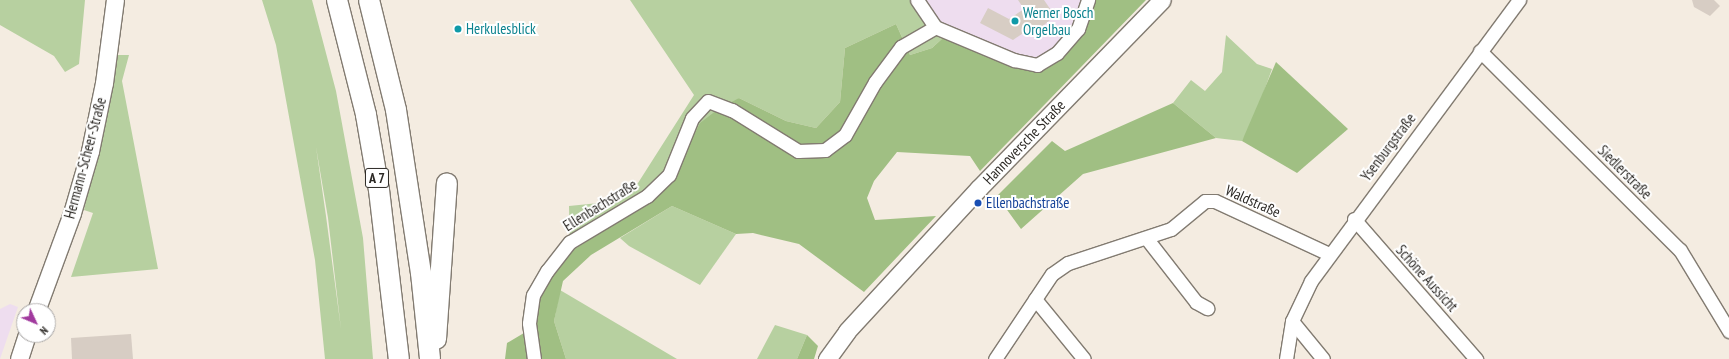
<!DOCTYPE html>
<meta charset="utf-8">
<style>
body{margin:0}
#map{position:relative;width:1729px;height:359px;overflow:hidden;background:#f4ece1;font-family:"PT Sans Narrow",sans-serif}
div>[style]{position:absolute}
.industrial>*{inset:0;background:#eeddef}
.green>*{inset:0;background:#b7d0a0}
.forest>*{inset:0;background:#a0bf83}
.building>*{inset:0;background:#d7cdc4}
.roads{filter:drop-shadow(1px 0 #827b71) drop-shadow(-1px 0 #827b71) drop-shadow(0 1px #827b71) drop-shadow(0 -1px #827b71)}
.minor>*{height:13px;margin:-6.5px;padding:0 6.5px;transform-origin:6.5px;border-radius:6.5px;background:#fff}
.major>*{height:17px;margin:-8.5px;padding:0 8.5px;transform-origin:8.5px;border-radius:8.5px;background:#fff}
.highway>*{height:20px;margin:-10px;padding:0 10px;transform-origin:10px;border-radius:10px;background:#fff}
.dots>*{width:11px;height:11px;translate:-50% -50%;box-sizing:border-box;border:2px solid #fff;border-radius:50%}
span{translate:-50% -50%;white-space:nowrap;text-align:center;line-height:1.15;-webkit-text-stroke:4px #fff;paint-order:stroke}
.shield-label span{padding:1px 3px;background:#fff;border:1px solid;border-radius:3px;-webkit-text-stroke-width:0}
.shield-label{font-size:14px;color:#2c2925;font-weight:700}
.culture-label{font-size:15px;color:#0d838f}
.left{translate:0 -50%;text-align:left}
.street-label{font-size:15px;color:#2c2925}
.transit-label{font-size:15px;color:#164399}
.north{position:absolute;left:16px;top:303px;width:40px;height:40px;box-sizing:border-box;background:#fff;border:1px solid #aba9a8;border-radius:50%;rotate:134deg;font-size:11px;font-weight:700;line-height:16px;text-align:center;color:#2c2925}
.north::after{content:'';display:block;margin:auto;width:14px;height:18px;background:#a13a9e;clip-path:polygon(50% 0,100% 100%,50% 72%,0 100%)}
</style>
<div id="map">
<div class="industrial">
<i style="clip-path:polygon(911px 0,1093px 0,1059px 58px,1036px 71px,1010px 65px,919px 12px)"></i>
<i style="clip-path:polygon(10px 304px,18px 307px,0 359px,0 309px)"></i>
</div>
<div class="green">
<i style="clip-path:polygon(0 0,85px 0,79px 64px,65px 72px,54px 56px,0 25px)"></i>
<i style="clip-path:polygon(evenodd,262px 0,312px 0,336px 91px,363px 238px,373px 359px,325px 359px,315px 260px,276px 45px,262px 0,316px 147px,328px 218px,341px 329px,326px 216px,316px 147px)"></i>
<i style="clip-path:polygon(630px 0,911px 0,944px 37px,932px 48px,910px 55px,896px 24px,845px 48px,840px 102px,816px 128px,786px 121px,739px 98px,653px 199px,570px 252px,569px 206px,609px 202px,638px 183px,694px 95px)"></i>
<i style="clip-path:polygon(1226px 35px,1257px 64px,1272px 69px,1252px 124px,1242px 141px,1216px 138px,1173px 103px,1191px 80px,1205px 91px,1222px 72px)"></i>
<i style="clip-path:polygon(118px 55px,129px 55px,122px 81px,158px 269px,71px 277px,93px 213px,84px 210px)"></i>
<i style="clip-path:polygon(672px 206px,736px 234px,700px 285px,629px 246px,620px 238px)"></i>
<i style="clip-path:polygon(560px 290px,677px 359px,566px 359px,554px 321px)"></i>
<i style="clip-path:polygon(775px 325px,807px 335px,797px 359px,757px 359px)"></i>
</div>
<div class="forest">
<i style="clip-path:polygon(1093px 0,1146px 0,980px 171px,970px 156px,897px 152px,874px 181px,867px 198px,875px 220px,936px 216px,864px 292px,799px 244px,753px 233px,736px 234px,672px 206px,591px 255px,563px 281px,554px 321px,566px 359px,505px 359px,507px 343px,534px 327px,539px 300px,552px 275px,570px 252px,653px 199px,674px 175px,700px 123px,717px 110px,739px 98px,786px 121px,816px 128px,840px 102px,845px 48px,896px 24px,910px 55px,932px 48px,944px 37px,1010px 65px,1036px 71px,1059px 58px)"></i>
<i style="clip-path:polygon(1276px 62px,1348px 129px,1297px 173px,1242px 141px)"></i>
<i style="clip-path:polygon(1173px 103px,1216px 138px,1083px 174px,1021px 229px,997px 196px,1052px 141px,1065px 151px)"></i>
<i style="clip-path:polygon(807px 335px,818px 346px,814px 359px,797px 359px)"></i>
</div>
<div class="building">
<i style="clip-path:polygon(1018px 0,1044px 0,1055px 16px,1039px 29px,1035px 25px,1013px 40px,980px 23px,988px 8px,1009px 19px,1024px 9px)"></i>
<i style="clip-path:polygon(1692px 0,1714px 0,1720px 6px,1710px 16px,1694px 7px)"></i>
<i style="clip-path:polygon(131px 334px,133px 359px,72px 359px,71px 338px)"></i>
</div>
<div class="roads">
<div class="minor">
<i style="left:917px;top:0;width:32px;rotate:56deg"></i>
<i style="left:1480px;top:51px;width:282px;rotate:44.9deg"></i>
<i style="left:1680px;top:250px;width:95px;rotate:58.8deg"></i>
<i style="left:1354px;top:219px;width:186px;rotate:48.9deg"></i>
<i style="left:1147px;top:239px;width:80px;rotate:52.1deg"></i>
<i style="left:1196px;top:302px;width:13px;rotate:29deg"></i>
<i style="left:1035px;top:299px;width:77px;rotate:50.8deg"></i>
<i style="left:1292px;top:321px;width:49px;rotate:50.8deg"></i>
<i style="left:534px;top:359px;width:36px;rotate:-98deg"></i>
<i style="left:529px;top:323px;width:28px;rotate:-82deg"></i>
<i style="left:533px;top:295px;width:28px;rotate:-60deg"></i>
<i style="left:547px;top:271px;width:37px;rotate:-52deg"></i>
<i style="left:570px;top:242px;width:90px;rotate:-30.9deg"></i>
<i style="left:647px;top:196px;width:30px;rotate:-44deg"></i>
<i style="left:669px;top:175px;width:61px;rotate:-68deg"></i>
<i style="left:692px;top:118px;width:23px;rotate:-47deg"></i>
<i style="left:708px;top:101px;width:26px;rotate:21deg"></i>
<i style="left:732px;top:110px;width:78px;rotate:31.8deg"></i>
<i style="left:798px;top:151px;width:27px;rotate:-2deg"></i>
<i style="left:825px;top:150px;width:25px;rotate:-37deg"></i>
<i style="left:845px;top:135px;width:61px;rotate:-60.5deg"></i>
<i style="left:875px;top:82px;width:44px;rotate:-53.4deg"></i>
<i style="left:901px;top:47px;width:39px;rotate:-30deg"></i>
<i style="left:935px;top:27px;width:86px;rotate:22.7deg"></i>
<i style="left:1014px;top:60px;width:24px;rotate:12deg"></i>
<i style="left:1037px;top:65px;width:23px;rotate:-31deg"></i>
<i style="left:1057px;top:53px;width:32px;rotate:-49deg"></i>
<i style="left:1078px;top:29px;width:31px;rotate:-71deg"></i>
<i style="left:995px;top:359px;width:102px;rotate:-56.2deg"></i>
<i style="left:1052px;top:274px;width:19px;rotate:-35deg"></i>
<i style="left:1068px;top:263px;width:108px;rotate:-18.3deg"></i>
<i style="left:1171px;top:229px;width:44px;rotate:-39.5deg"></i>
<i style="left:1205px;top:201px;width:10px"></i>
<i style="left:1215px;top:201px;width:126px;rotate:24.9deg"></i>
<i style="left:1286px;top:359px;width:38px;rotate:-81deg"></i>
<i style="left:1292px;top:321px;width:44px;rotate:-64.6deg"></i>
<i style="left:1311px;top:281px;width:350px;rotate:-53.5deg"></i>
</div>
<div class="major">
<i style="left:36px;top:311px;width:104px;rotate:-69.8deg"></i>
<i style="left:72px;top:213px;width:65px;rotate:-73.8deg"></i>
<i style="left:90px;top:151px;width:69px;rotate:-78.4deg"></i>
<i style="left:104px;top:83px;width:84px;rotate:-82.5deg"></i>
<i style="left:19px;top:359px;width:25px;rotate:-72deg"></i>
<i style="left:827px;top:359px;width:34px;rotate:-54deg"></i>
<i style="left:847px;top:331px;width:195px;rotate:-47.3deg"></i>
<i style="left:979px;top:188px;width:262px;rotate:-45.8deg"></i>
</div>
<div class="highway">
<i style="left:337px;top:0;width:119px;rotate:75.8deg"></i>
<i style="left:366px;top:115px;width:76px;rotate:80.2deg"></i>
<i style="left:379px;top:190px;width:170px;rotate:83.3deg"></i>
<i style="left:369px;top:0;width:113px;rotate:76.2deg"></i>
<i style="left:396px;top:110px;width:165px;rotate:81.3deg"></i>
<i style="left:421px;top:273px;width:86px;rotate:84deg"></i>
<i style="left:436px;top:339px;width:156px;rotate:-86deg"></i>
</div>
</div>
<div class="dots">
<i style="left:1015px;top:21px;background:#0f9aa8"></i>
<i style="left:458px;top:29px;background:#0f9aa8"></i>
<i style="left:978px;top:203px;background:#1a4fb4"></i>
</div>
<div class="shield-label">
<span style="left:377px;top:178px">A 7</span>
</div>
<div class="culture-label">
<span class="left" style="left:1023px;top:21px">Werner Bosch<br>Orgelbau</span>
<span class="left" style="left:466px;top:29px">Herkulesblick</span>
</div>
<div class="street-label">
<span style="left:1024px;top:142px;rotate:-46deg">Hannoversche Straße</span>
<span style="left:1388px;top:147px;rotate:-53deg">Ysenburgstraße</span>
<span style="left:85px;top:158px;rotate:-75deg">Hermann-Scheer-Straße</span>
<span style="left:1625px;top:172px;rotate:45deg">Siedlerstraße</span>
<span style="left:1253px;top:201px;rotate:24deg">Waldstraße</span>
<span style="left:600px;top:205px;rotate:-32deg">Ellenbachstraße</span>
<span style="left:1427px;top:278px;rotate:48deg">Schöne Aussicht</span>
</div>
<div class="transit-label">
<span class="left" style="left:986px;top:203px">Ellenbachstraße</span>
</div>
<div class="north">N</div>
</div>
